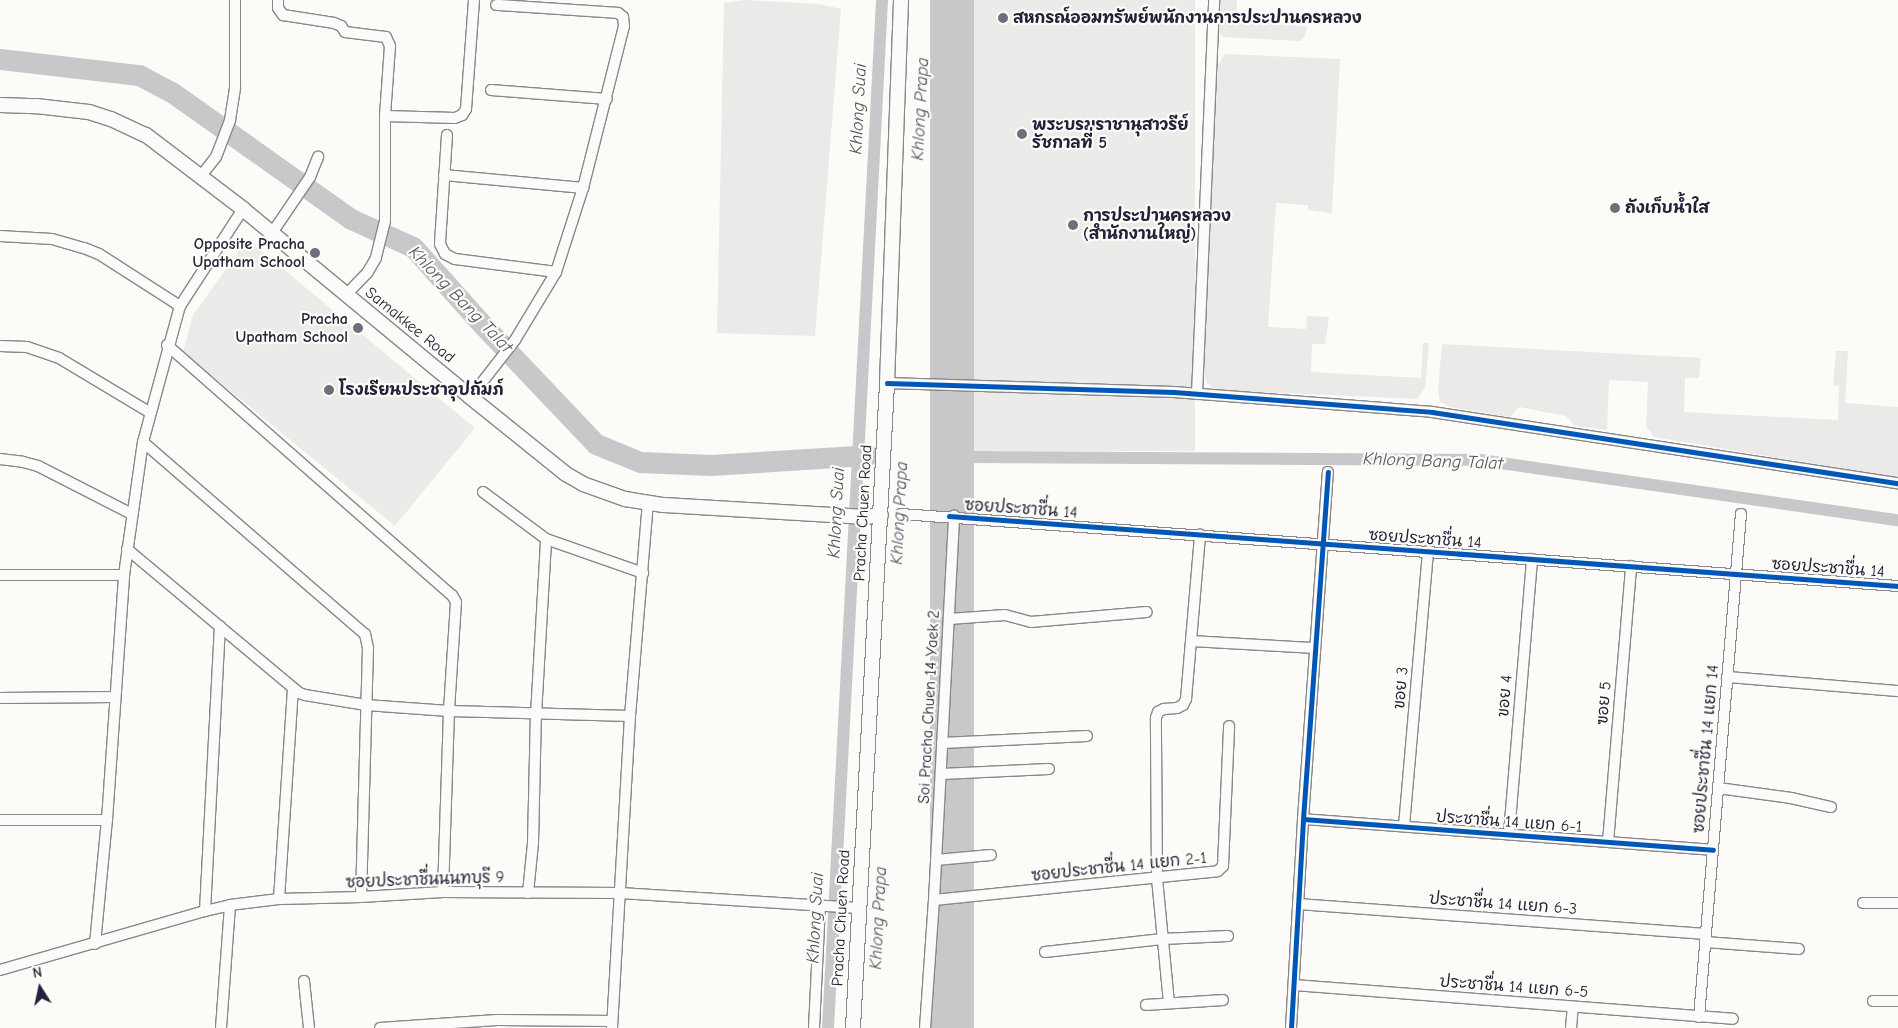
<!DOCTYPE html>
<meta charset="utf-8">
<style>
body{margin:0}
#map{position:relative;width:1898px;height:1028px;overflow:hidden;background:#fcfbf8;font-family:"Comic Neue","Playpen Sans Thai",sans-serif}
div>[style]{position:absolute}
.built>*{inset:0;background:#ebebe9;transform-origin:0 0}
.green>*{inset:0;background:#ebeae8}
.water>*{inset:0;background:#c8c8ca;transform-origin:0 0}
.canal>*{height:12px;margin:-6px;padding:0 6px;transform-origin:6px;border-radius:6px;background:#c8c8ca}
.river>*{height:21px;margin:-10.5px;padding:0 10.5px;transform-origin:10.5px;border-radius:10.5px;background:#c8c8ca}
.roads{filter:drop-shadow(1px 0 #88888c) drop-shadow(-1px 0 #88888c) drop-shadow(0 1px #88888c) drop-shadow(0 -1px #88888c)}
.minor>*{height:10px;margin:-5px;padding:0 5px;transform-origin:5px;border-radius:5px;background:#fbfbf9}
.secondary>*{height:14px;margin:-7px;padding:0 7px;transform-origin:7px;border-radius:7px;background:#fbfbf9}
.cycleway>*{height:5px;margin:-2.5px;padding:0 2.5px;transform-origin:2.5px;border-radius:2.5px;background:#0057b8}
.dots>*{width:14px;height:14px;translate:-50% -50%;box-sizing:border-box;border:2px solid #fdfcf7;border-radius:50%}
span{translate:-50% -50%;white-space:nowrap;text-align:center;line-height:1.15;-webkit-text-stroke:4.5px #fdfcf7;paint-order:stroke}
.poi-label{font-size:16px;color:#22223b;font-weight:700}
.left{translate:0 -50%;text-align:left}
.right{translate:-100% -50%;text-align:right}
.street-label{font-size:16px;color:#22223b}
.water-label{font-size:18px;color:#545466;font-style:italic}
.north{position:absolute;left:15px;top:963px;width:50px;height:50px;-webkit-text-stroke:4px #fdfcf7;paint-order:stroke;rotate:350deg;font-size:14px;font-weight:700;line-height:20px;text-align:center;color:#22223b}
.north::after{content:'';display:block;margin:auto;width:18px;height:22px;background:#22223b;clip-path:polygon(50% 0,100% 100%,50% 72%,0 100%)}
</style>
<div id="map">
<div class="built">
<i style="left:974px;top:0;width:221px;height:451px"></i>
<i style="clip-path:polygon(247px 239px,475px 428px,395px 526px,183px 352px,193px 315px)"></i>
</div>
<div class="green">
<i style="clip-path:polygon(744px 0,819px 4px,841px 9px,815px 336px,717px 333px,724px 3px)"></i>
<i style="clip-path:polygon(1220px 0,1237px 0,1236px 22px,1307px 26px,1304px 37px,1301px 41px,1223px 37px,1219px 32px)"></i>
<i style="clip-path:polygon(1225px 54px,1340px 59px,1332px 213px,1308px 210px,1308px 205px,1276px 203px,1268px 327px,1306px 329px,1307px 316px,1329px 317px,1325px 344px,1312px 344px,1311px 372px,1421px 378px,1423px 343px,1429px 343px,1425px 388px,1417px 399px,1215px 390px,1206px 382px,1203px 365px,1218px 65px)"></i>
<i style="clip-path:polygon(1442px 344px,1701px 358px,1699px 378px,1685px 378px,1684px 412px,1838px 420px,1839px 386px,1833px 385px,1836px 351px,1848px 351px,1845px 403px,1898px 407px,1898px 478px,1654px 437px,1646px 426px,1648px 382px,1609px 380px,1607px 430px,1575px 426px,1566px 416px,1519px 407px,1510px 417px,1450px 407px,1440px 402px,1438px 390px)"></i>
</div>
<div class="water">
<i style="left:930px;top:0;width:44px;height:1029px"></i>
</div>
<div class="canal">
<i style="left:964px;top:457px;width:516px;rotate:0.33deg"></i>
<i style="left:1480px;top:460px;width:422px;rotate:8.2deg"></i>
<i style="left:828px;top:1028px;width:1029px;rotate:-86.99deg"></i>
</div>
<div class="river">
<i style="left:0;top:59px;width:140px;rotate:6.6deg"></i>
<i style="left:139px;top:75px;width:38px;rotate:28deg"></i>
<i style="left:173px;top:93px;width:218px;rotate:35.3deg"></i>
<i style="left:351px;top:219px;width:68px;rotate:24.3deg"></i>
<i style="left:413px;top:247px;width:102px;rotate:48.2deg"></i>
<i style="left:481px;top:323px;width:167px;rotate:46.5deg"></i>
<i style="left:596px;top:444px;width:48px;rotate:22.2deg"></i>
<i style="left:640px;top:462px;width:71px;rotate:2.4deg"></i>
<i style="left:711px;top:465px;width:157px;rotate:-3.6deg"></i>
</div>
<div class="roads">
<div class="minor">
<i style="left:278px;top:0;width:8px;rotate:90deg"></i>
<i style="left:278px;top:8px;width:9px;rotate:54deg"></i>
<i style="left:283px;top:15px;width:52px;rotate:8.9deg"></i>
<i style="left:334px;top:23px;width:8px;rotate:23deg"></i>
<i style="left:341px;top:26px;width:7px;rotate:56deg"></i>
<i style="left:345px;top:32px;width:41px;rotate:7deg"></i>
<i style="left:386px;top:37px;width:10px;rotate:66deg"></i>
<i style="left:390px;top:46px;width:70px;rotate:94.1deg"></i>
<i style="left:385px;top:116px;width:105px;rotate:90deg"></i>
<i style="left:385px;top:221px;width:38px;rotate:104deg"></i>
<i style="left:376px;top:258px;width:16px;rotate:120deg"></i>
<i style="left:368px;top:272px;width:32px;rotate:134deg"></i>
<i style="left:491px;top:90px;width:116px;rotate:4.4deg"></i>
<i style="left:385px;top:116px;width:70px;rotate:1.6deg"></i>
<i style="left:455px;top:118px;width:8px;rotate:-23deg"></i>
<i style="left:462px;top:115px;width:7px;rotate:-56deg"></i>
<i style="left:466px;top:109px;width:109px;rotate:-85.8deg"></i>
<i style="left:447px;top:135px;width:109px;rotate:93.7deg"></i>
<i style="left:440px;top:244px;width:11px;rotate:63deg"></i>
<i style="left:445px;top:254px;width:11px;rotate:27deg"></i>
<i style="left:455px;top:259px;width:102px;rotate:7.3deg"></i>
<i style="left:444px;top:175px;width:140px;rotate:5.3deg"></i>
<i style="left:201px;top:176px;width:24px;rotate:-52deg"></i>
<i style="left:216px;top:157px;width:40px;rotate:-69deg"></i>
<i style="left:230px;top:120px;width:33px;rotate:-81deg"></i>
<i style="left:235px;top:87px;width:87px;rotate:-90deg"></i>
<i style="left:272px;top:233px;width:68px;rotate:-55.8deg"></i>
<i style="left:310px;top:177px;width:22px;rotate:-68deg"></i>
<i style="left:0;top:236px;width:52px;rotate:3.3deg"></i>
<i style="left:52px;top:239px;width:33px;rotate:16deg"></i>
<i style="left:84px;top:248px;width:16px;rotate:22deg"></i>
<i style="left:99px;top:254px;width:96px;rotate:32.7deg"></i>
<i style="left:167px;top:345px;width:379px;rotate:41.3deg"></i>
<i style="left:452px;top:595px;width:8px;rotate:60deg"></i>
<i style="left:456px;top:602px;width:109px;rotate:93.7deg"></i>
<i style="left:449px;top:711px;width:181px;rotate:91.9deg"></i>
<i style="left:0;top:346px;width:27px;rotate:2deg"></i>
<i style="left:27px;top:347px;width:34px;rotate:19deg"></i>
<i style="left:59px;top:358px;width:105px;rotate:31deg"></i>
<i style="left:887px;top:383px;width:287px;rotate:1.8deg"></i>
<i style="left:1174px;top:392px;width:259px;rotate:4.4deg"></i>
<i style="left:1432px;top:412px;width:471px;rotate:8.7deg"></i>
<i style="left:480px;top:385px;width:57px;rotate:-52.1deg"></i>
<i style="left:515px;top:340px;width:79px;rotate:-58.9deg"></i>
<i style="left:556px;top:272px;width:88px;rotate:-72.2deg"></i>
<i style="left:583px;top:188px;width:167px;rotate:-75.8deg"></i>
<i style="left:624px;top:26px;width:9px;rotate:-96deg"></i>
<i style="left:623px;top:17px;width:6px;rotate:-141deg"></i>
<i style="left:618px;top:13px;width:122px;rotate:-176.2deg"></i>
<i style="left:1197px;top:394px;width:394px;rotate:-87.5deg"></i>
<i style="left:143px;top:442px;width:294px;rotate:40.9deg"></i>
<i style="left:365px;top:634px;width:14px;rotate:78deg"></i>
<i style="left:368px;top:648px;width:249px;rotate:91.6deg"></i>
<i style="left:0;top:459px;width:23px;rotate:7deg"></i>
<i style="left:23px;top:462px;width:16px;rotate:15deg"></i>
<i style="left:38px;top:466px;width:106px;rotate:27.1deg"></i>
<i style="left:483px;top:492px;width:79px;rotate:36.7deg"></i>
<i style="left:546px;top:539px;width:103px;rotate:19.3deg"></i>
<i style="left:901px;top:514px;width:1000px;rotate:4.13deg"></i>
<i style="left:127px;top:549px;width:224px;rotate:39.9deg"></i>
<i style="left:299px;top:693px;width:6px;rotate:18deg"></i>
<i style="left:305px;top:695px;width:62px;rotate:9.3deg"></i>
<i style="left:366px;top:705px;width:83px;rotate:4.1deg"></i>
<i style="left:449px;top:711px;width:181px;rotate:1.6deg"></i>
<i style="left:0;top:575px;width:124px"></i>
<i style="left:949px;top:619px;width:56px;rotate:-4.1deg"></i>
<i style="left:1005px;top:615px;width:27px;rotate:15deg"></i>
<i style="left:1031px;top:622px;width:116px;rotate:-4.9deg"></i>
<i style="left:1192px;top:641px;width:123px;rotate:3.3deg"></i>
<i style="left:1727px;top:677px;width:172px;rotate:4.7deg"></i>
<i style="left:0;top:698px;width:115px;rotate:-0.5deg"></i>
<i style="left:942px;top:743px;width:145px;rotate:-2.8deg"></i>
<i style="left:941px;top:774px;width:108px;rotate:-2.7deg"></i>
<i style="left:1718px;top:788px;width:74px;rotate:7.8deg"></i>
<i style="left:1791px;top:798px;width:41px;rotate:12.7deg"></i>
<i style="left:1303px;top:819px;width:411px;rotate:4.3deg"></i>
<i style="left:0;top:820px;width:107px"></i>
<i style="left:1404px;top:826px;width:276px;rotate:-85deg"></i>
<i style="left:1509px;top:834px;width:276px;rotate:-85.2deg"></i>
<i style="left:1608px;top:842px;width:277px;rotate:-85.2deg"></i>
<i style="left:936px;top:860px;width:55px;rotate:-5.2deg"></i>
<i style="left:528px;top:893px;width:50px;rotate:-84.3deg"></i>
<i style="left:533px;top:843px;width:128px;rotate:-88.7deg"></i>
<i style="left:536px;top:715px;width:176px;rotate:-86.7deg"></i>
<i style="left:279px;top:899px;width:211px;rotate:-86.2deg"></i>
<i style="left:934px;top:900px;width:285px;rotate:-5.8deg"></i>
<i style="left:1218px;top:871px;width:7px;rotate:-45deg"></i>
<i style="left:1223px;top:866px;width:140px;rotate:-87.5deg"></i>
<i style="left:1863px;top:903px;width:35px"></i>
<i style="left:1298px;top:904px;width:409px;rotate:4.2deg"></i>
<i style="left:205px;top:911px;width:285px;rotate:-87deg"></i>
<i style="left:1705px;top:942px;width:94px;rotate:4.3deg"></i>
<i style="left:95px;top:944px;width:125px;rotate:-84.5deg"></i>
<i style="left:107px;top:820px;width:246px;rotate:-86deg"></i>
<i style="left:124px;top:575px;width:134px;rotate:-81.9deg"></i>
<i style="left:143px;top:442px;width:141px;rotate:-74.8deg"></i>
<i style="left:180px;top:306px;width:116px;rotate:-57deg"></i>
<i style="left:1045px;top:952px;width:118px;rotate:-6.3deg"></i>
<i style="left:1162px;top:939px;width:66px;rotate:-2.6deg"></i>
<i style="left:0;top:970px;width:213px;rotate:-16.1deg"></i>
<i style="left:205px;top:911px;width:26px;rotate:-13deg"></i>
<i style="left:230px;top:905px;width:49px;rotate:-7deg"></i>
<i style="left:279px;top:899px;width:82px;rotate:-1.4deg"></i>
<i style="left:361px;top:897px;width:82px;rotate:-3.5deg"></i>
<i style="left:443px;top:892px;width:177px;rotate:0.3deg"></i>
<i style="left:620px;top:893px;width:239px;rotate:3.6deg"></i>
<i style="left:304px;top:981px;width:47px;rotate:83.9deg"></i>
<i style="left:1294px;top:985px;width:440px;rotate:4.4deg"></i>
<i style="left:1873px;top:1001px;width:25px"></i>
<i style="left:1169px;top:1003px;width:125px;rotate:-95.5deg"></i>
<i style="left:1157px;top:879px;width:161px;rotate:-90.4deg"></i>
<i style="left:1156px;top:718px;width:6px;rotate:-72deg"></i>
<i style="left:1158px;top:712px;width:7px;rotate:-27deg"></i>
<i style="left:1164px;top:709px;width:13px;rotate:-4deg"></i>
<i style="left:1177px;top:708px;width:7px;rotate:-27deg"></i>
<i style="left:1183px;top:705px;width:7px;rotate:-63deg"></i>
<i style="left:1186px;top:699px;width:165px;rotate:-85.1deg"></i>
<i style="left:1146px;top:1005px;width:77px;rotate:-3.7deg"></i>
<i style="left:1699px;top:1017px;width:505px;rotate:-85.23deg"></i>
<i style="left:221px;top:1028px;width:123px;rotate:-85.8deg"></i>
<i style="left:380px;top:1028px;width:117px;rotate:-3.9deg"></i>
<i style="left:497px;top:1020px;width:115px;rotate:0.5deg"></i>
<i style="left:612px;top:1028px;width:313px;rotate:-86.7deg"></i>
<i style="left:630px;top:716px;width:214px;rotate:-85.2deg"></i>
<i style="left:814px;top:1028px;width:122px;rotate:-87.2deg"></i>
<i style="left:925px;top:1028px;width:128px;rotate:-86deg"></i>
<i style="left:934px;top:900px;width:385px;rotate:-87deg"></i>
<i style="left:1291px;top:1028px;width:209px;rotate:-86.7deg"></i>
<i style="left:1303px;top:819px;width:348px;rotate:-85.9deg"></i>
<i style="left:1571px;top:1028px;width:21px;rotate:-85deg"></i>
</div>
<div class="secondary">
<i style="left:0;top:105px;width:36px;rotate:2deg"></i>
<i style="left:36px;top:106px;width:53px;rotate:6.5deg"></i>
<i style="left:89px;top:112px;width:23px;rotate:18deg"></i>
<i style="left:111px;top:119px;width:38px;rotate:25deg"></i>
<i style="left:146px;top:135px;width:122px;rotate:37.3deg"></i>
<i style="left:243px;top:209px;width:293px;rotate:39.6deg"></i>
<i style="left:469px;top:396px;width:124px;rotate:38.8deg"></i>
<i style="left:566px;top:474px;width:20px;rotate:30deg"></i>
<i style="left:583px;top:484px;width:45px;rotate:19.7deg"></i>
<i style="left:625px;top:499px;width:39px;rotate:9deg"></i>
<i style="left:664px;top:505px;width:202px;rotate:3.4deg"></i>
<i style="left:866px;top:517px;width:15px;rotate:-8deg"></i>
<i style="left:853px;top:1028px;width:646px;rotate:-86.98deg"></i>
<i style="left:887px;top:383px;width:383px;rotate:-87.9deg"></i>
</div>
</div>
<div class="cycleway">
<i style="left:887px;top:383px;width:287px;rotate:1.8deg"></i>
<i style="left:1174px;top:392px;width:259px;rotate:4.4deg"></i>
<i style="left:1432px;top:412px;width:471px;rotate:8.7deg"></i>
<i style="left:949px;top:516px;width:952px;rotate:4.22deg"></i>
<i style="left:1303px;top:819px;width:411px;rotate:4.3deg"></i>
<i style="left:1291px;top:1028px;width:209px;rotate:-86.7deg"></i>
<i style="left:1303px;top:819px;width:348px;rotate:-85.9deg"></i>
</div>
<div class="dots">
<i style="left:1003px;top:18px;background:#6e6e7d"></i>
<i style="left:1022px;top:134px;background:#6e6e7d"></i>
<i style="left:1615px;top:208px;background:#6e6e7d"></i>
<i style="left:1073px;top:225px;background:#6e6e7d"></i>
<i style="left:315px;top:253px;background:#6e6e7d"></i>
<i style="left:358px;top:328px;background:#6e6e7d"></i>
<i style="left:329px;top:390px;background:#6e6e7d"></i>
</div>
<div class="poi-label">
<span class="left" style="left:1013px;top:18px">สหกรณ์ออมทรัพย์พนักงานการประปานครหลวง</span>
<span class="left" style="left:1032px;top:134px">พระบรมราชานุสาวรีย์<br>รัชกาลที่ 5</span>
<span class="left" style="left:1625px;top:208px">ถังเก็บน้ำใส</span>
<span class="left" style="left:1083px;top:225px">การประปานครหลวง<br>(สำนักงานใหญ่)</span>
<span class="right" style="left:305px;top:253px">Opposite Pracha<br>Upatham School</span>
<span class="right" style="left:348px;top:328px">Pracha<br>Upatham School</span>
<span class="left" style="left:339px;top:390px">โรงเรียนประชาอุปถัมภ์</span>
</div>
<div class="street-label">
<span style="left:410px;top:325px;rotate:39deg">Samakkee Road</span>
<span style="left:1021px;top:509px;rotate:4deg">ซอยประชาชื่น 14</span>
<span style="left:863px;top:513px;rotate:-87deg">Pracha Chuen Road</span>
<span style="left:1425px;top:539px;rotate:4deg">ซอยประชาชื่น 14</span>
<span style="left:1828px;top:568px;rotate:4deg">ซอยประชาชื่น 14</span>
<span style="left:1401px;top:688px;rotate:-85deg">ขอย 3</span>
<span style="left:1505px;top:696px;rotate:-85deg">ขอย 4</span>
<span style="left:1604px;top:703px;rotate:-85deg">ฃอย 5</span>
<span style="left:929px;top:707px;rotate:-87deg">Soi Pracha Chuen 14 Yaek 2</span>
<span style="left:1706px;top:749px;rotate:-85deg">ซอยประชาชื่น 14 แยก 14</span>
<span style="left:1509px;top:822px;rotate:4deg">ประชาชื่น 14 แยก 6-1</span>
<span style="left:1119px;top:867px;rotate:-6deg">ซอยประชาชื่น 14 แยก 2-1</span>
<span style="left:425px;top:880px;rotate:-2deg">ซอยประชาชื่นนนทบุรี 9</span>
<span style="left:1503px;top:904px;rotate:4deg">ประชาชื่น 14 แยก 6-3</span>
<span style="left:841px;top:918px;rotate:-87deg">Pracha Chuen Road</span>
<span style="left:1514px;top:987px;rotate:4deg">ประชาชื่น 14 แยก 6-5</span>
</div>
<div class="water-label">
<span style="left:859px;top:109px;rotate:-87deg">Khlong Suai</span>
<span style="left:921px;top:109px;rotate:-87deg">Khlong Prapa</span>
<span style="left:460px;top:300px;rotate:46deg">Khlong Bang Talat</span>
<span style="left:1433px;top:462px;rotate:2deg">Khlong Bang Talat</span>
<span style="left:837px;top:513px;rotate:-87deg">Khlong Suai</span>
<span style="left:900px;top:513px;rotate:-87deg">Khlong Prapa</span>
<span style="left:816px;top:918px;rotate:-87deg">Khlong Suai</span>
<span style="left:879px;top:918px;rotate:-87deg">Khlong Prapa</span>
</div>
<div class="north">N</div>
</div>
